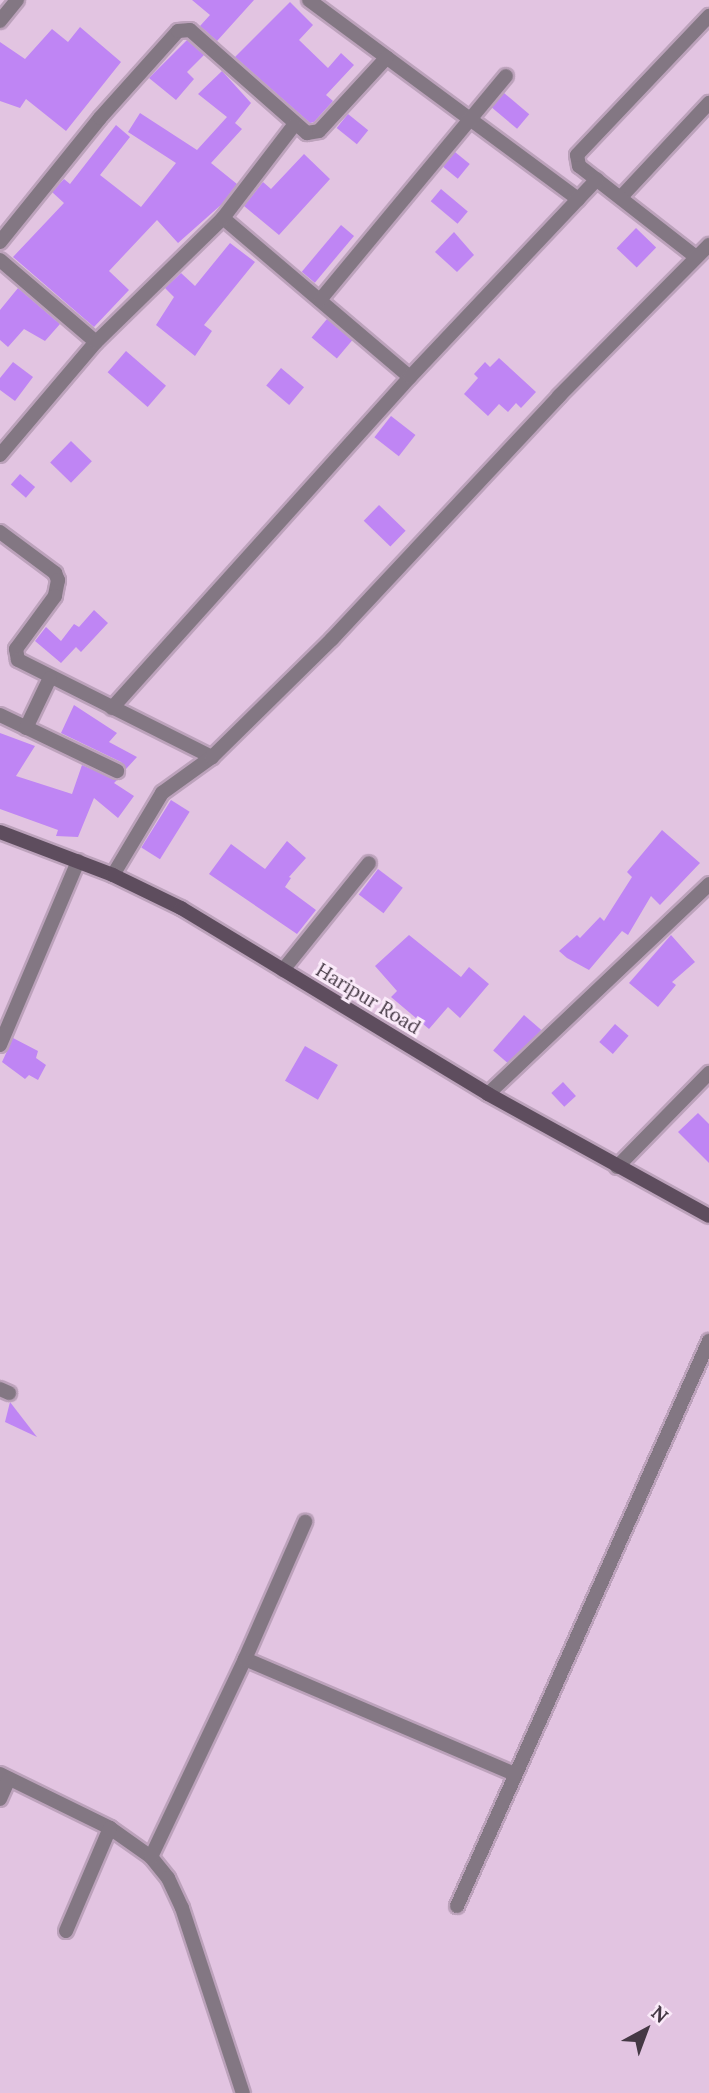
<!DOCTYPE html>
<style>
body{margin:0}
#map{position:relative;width:709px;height:2093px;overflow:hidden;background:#e2c4e1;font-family:Lora,serif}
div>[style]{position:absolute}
.building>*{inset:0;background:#bf85f4;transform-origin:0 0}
.roads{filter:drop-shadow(2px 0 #bca2bb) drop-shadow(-2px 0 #bca2bb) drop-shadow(0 2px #bca2bb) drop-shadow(0 -2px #bca2bb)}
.street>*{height:14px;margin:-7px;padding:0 7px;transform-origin:7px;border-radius:7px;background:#837783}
.secondary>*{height:14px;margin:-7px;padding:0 7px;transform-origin:7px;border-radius:7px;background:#5e4d5e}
span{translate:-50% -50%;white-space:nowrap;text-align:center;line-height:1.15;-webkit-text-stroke:6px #faeaf9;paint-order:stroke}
.street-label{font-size:19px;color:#443844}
.north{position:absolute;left:611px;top:1995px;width:70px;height:70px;-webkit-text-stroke:5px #faeaf9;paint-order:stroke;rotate:41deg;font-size:19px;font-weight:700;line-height:28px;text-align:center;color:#443844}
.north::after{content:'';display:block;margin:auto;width:24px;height:32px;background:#443844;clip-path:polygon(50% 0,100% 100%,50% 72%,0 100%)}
</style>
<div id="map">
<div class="building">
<i style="clip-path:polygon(192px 0,254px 0,217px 41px,200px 26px,210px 15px)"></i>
<i style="clip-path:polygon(290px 2px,313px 25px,299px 40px,328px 68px,341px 53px,354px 65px,326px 95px,333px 101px,314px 122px,310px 123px,235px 57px)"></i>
<i style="clip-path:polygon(80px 27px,121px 62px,66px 131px,26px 99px,20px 108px,0 101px,0 42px,25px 59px,52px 29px,68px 42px)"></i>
<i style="clip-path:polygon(187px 40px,204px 55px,187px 72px,194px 79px,176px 100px,149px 78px)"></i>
<i style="clip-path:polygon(222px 71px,251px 103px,235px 123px,242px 129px,211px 163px,237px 184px,222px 204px,178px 243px,157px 220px,109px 271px,129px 290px,94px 327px,13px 257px,64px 203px,52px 192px,64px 179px,70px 184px,116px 125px,130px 137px,100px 175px,141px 207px,176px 163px,128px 132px,140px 113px,197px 150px,227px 117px,198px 94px)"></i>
<i style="left:504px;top:93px;width:33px;height:19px;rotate:40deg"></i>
<i style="left:348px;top:114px;width:26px;height:18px;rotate:39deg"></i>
<i style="left:455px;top:152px;width:19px;height:19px;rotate:39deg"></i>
<i style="clip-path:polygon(304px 154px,330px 179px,279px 235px,244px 206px,263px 182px,271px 189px)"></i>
<i style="left:441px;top:189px;width:35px;height:16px;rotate:40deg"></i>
<i style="left:341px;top:225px;width:17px;height:61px;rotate:40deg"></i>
<i style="left:636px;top:228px;width:28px;height:28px;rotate:44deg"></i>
<i style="clip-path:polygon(454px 232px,474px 255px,457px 272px,435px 252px)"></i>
<i style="clip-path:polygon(230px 243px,255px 262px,204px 325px,212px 331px,195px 356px,156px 325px,174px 297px,165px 288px,181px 273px,195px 286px)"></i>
<i style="clip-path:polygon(18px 288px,60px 324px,45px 341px,24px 329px,8px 347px,0 340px,0 310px)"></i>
<i style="left:327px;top:319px;width:33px;height:24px;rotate:40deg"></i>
<i style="left:126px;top:351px;width:53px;height:28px;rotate:41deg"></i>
<i style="clip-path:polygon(499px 358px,536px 392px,521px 408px,516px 403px,508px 412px,499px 404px,488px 416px,464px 394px,478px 378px,474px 374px,485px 362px,490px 367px)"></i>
<i style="clip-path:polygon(13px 362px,33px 377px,15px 401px,0 390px,0 378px)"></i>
<i style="left:281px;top:368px;width:30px;height:23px;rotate:40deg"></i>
<i style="left:391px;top:416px;width:31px;height:27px;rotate:38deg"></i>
<i style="left:71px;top:441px;width:29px;height:30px;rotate:44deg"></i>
<i style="left:20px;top:474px;width:20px;height:14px;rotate:41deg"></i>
<i style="left:379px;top:505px;width:37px;height:22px;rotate:44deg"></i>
<i style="clip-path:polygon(94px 610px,108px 623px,81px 652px,76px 647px,61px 663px,35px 641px,46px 627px,61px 641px,74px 624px,79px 627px)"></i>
<i style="clip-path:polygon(74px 705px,117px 733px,109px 742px,137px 757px,126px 769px,121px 762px,61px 733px)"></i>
<i style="clip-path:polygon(0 733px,35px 746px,16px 776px,72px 794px,82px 765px,117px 780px,114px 783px,134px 796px,118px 818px,94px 798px,78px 837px,56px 836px,58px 830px,0 809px)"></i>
<i style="left:171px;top:800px;width:22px;height:56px;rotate:32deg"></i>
<i style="clip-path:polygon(662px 830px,700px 863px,660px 905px,651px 896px,628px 935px,622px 931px,589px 970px,567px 958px,559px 951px,577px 935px,580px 938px,600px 917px,604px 921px,632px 877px,627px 872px)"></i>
<i style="clip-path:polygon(287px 841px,306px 858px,289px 877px,291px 878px,285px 887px,316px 910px,297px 934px,209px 874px,231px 844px,265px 869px)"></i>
<i style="left:378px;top:869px;width:31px;height:32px;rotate:37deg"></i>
<i style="clip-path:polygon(409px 935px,461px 977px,469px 967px,489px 984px,460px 1018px,448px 1007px,429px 1029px,391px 997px,397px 991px,375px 966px)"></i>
<i style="clip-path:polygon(671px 935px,695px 962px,672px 982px,676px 985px,658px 1007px,629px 983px)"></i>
<i style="left:524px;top:1015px;width:23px;height:47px;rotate:41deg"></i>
<i style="left:615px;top:1024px;width:18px;height:24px;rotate:41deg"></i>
<i style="clip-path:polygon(13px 1038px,38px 1051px,36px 1058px,46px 1065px,38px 1080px,29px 1075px,25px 1079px,2px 1062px)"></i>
<i style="left:305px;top:1046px;width:38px;height:40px;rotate:30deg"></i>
<i style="left:563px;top:1082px;width:19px;height:16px;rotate:47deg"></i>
<i style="clip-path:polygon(698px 1113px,709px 1124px,709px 1163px,678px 1132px)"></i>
<i style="clip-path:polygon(10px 1402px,37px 1437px,5px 1422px)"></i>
</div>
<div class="roads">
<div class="street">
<i style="left:309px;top:0;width:335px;rotate:36.5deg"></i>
<i style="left:0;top:21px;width:27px;rotate:-51deg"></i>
<i style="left:621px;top:197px;width:129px;rotate:-46.9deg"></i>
<i style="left:223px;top:218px;width:245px;rotate:40.4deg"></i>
<i style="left:0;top:242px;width:159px;rotate:-51.1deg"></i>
<i style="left:100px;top:118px;width:117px;rotate:-48.1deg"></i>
<i style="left:178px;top:31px;width:12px;rotate:-5deg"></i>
<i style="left:190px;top:30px;width:156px;rotate:41.4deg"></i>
<i style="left:307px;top:133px;width:12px;rotate:-9deg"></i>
<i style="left:319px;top:131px;width:100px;rotate:-47.4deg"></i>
<i style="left:696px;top:257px;width:148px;rotate:-142.1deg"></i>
<i style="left:579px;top:166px;width:11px;rotate:-100deg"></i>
<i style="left:577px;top:155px;width:192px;rotate:-46.5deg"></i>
<i style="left:0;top:260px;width:126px;rotate:40.5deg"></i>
<i style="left:320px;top:300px;width:291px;rotate:-50.3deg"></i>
<i style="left:0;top:455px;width:148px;rotate:-49.7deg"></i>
<i style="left:96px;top:342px;width:177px;rotate:-44.3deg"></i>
<i style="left:223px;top:218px;width:117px;rotate:-52.6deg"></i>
<i style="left:0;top:532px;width:69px;rotate:36.7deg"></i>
<i style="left:55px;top:573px;width:8px;rotate:67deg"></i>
<i style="left:58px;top:580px;width:16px;rotate:101deg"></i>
<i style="left:55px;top:596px;width:66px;rotate:126.3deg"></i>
<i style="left:16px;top:649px;width:11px;rotate:80deg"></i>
<i style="left:18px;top:660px;width:217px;rotate:26.6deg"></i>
<i style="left:112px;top:708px;width:445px;rotate:-48deg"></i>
<i style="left:410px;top:377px;width:272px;rotate:-46.6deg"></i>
<i style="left:0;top:715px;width:130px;rotate:25.6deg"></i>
<i style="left:26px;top:728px;width:55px;rotate:-64.4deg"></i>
<i style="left:113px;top:875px;width:96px;rotate:-59.1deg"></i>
<i style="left:162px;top:793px;width:62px;rotate:-35.8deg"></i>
<i style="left:212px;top:757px;width:168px;rotate:-44.5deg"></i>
<i style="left:332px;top:639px;width:333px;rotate:-46.9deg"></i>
<i style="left:559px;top:396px;width:213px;rotate:-45.2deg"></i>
<i style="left:283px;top:970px;width:137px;rotate:-51.2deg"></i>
<i style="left:0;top:1045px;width:200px;rotate:-67deg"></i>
<i style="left:488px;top:1094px;width:305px;rotate:-43.5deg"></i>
<i style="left:617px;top:1167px;width:132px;rotate:-45.6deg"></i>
<i style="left:0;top:1389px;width:10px;rotate:24deg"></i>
<i style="left:245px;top:1659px;width:293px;rotate:23.1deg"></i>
<i style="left:0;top:1774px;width:123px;rotate:26.1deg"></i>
<i style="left:110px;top:1828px;width:50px;rotate:35.3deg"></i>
<i style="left:151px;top:1857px;width:27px;rotate:51deg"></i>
<i style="left:168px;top:1878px;width:33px;rotate:65deg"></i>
<i style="left:182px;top:1908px;width:195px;rotate:71.8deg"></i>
<i style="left:0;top:1799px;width:22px;rotate:-66deg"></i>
<i style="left:151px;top:1857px;width:219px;rotate:-64.6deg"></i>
<i style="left:245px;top:1659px;width:150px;rotate:-66.3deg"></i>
<i style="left:457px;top:1906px;width:619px;rotate:-65.96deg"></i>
<i style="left:66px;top:1931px;width:112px;rotate:-66.9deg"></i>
</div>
<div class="secondary">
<i style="left:0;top:832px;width:121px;rotate:20.8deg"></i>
<i style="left:113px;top:875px;width:76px;rotate:25.9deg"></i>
<i style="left:181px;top:908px;width:359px;rotate:31.2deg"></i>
<i style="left:488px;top:1094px;width:252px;rotate:28.9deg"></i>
</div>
</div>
<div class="street-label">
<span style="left:368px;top:999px;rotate:31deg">Haripur Road</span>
</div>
<div class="north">N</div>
</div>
